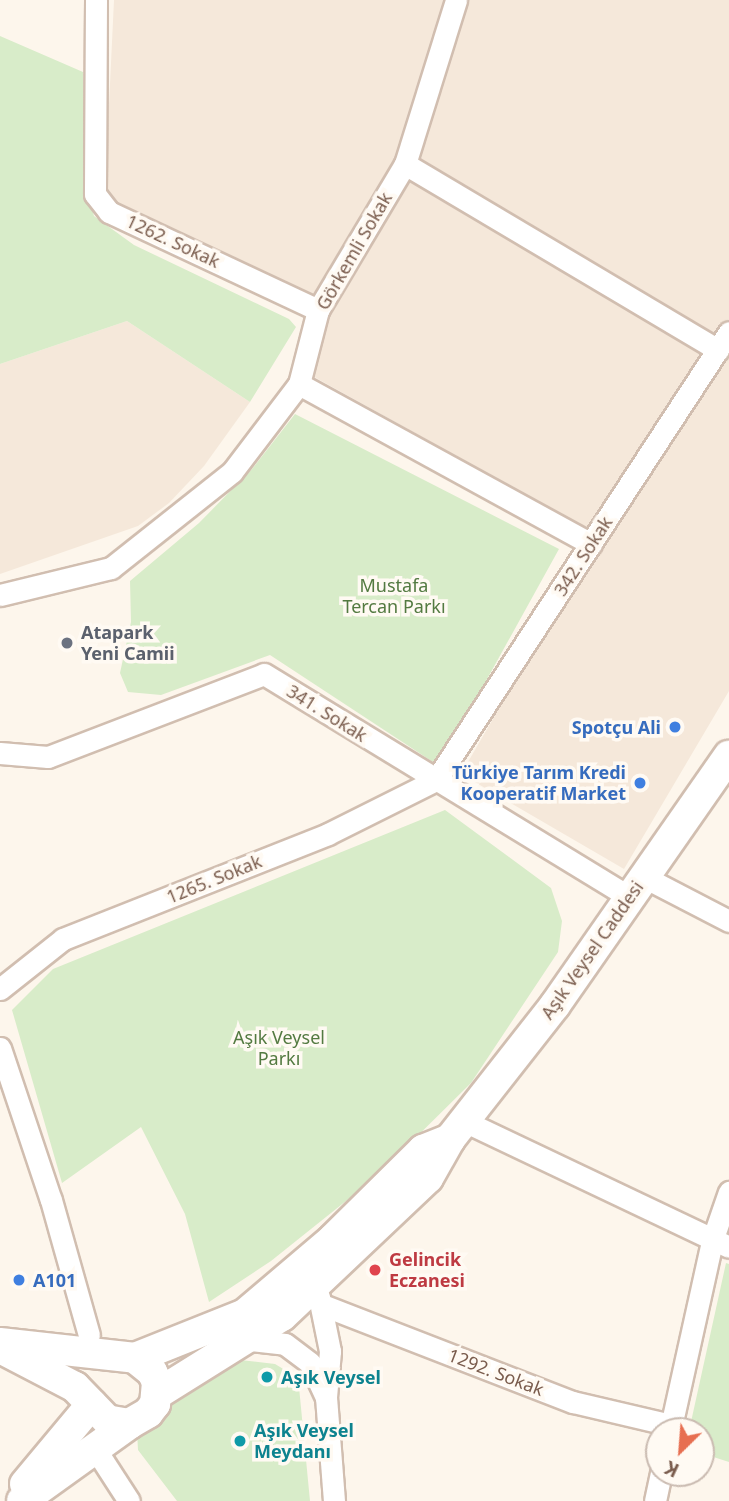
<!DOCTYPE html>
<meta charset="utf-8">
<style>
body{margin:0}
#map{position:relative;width:729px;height:1501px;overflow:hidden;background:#fdf6ec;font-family:"Noto Sans",sans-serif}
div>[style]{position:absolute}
.residential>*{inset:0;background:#f5e8da}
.green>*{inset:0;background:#d8ecc9}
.roads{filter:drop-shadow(2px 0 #d1beb0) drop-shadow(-2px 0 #d1beb0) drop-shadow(0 2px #d1beb0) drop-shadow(0 -2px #d1beb0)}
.street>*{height:21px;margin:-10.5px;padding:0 10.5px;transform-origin:10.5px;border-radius:10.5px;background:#fff}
.secondary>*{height:30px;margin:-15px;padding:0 15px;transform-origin:15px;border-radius:15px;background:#fff}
.dots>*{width:19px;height:19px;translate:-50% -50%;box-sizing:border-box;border:4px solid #fffaf3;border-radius:50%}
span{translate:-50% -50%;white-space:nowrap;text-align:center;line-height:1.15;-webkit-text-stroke:7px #fffaf3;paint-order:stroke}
.street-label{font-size:18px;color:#7a5c4d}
.park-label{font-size:18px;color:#537a41}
.worship-label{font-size:18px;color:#5b616d;font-weight:700}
.left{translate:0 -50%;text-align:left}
.shop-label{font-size:18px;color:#366cbe;font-weight:700}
.right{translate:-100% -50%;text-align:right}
.health-label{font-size:18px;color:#be3a42;font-weight:700}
.culture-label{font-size:18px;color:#0d838f;font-weight:700}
.north{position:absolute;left:645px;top:1417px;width:70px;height:70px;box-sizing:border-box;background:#fffaf3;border:2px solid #cabbb1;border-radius:50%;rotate:205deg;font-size:19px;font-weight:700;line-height:28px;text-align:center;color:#7a5c4d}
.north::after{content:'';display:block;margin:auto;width:24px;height:32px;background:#e76f51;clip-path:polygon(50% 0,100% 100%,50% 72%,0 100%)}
</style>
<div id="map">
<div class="residential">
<i style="clip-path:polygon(114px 0,729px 0,729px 691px,624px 869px,461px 774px,596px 541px,580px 525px,309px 374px,334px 306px,121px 207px,105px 189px)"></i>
<i style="clip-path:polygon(127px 321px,250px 402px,204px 466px,169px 503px,138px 526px,0 574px,0 364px)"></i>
</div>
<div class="green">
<i style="clip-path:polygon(0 36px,83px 72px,85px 180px,94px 216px,134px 245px,289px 319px,296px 327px,250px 402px,127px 321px,0 364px)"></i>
<i style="clip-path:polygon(295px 414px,559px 549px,439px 766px,270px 655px,161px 695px,128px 692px,120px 673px,131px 622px,130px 581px,199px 523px,252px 469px)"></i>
<i style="clip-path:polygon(445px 810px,551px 888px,562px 921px,558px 952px,471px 1083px,376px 1177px,271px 1261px,209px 1302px,185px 1214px,141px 1127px,62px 1183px,12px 1010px,53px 969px)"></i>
<i style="clip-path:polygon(726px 1263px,729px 1264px,729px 1462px,701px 1453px,701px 1431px,689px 1431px)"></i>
<i style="clip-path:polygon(240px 1360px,275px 1364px,290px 1373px,299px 1387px,310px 1501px,177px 1501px,138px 1450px,137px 1432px,167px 1412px,168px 1402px)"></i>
</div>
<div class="roads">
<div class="street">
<i style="left:96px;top:0;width:194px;rotate:90.3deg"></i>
<i style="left:95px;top:194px;width:23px;rotate:52deg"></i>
<i style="left:109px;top:212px;width:231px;rotate:25.1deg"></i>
<i style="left:405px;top:164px;width:364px;rotate:30.7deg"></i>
<i style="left:299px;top:384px;width:333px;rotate:28.7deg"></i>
<i style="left:0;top:595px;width:114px;rotate:-13.7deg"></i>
<i style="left:111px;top:568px;width:154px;rotate:-38.4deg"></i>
<i style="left:232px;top:472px;width:111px;rotate:-52.7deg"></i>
<i style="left:299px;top:384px;width:76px;rotate:-75.6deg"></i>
<i style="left:318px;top:310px;width:170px;rotate:-59.2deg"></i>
<i style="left:405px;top:164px;width:172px;rotate:-72.7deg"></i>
<i style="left:0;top:753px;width:48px;rotate:4.8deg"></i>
<i style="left:48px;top:757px;width:231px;rotate:-21deg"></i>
<i style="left:264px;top:674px;width:429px;rotate:31.4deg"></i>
<i style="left:644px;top:877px;width:96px;rotate:27.4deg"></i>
<i style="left:0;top:989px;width:80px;rotate:-38.4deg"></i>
<i style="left:63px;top:939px;width:285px;rotate:-21.6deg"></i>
<i style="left:328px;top:834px;width:121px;rotate:-26.6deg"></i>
<i style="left:436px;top:780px;width:535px;rotate:-56.81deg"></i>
<i style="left:0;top:1048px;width:160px;rotate:71.5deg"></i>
<i style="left:51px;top:1200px;width:140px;rotate:74.3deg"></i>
<i style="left:464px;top:1121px;width:293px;rotate:25.4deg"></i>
<i style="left:325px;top:1306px;width:266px;rotate:21.2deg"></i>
<i style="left:573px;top:1402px;width:101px;rotate:13.2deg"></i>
<i style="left:242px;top:1339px;width:43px;rotate:6.6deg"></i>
<i style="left:285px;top:1344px;width:31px;rotate:37deg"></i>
<i style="left:310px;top:1363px;width:38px;rotate:65deg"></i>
<i style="left:326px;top:1397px;width:46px;rotate:-85deg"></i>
<i style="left:330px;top:1351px;width:55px;rotate:-101.5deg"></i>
<i style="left:326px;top:1397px;width:104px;rotate:85.6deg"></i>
<i style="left:670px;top:1431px;width:195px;rotate:-77.5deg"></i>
<i style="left:712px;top:1241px;width:52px;rotate:-70.9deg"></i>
<i style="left:94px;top:1447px;width:64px;rotate:57.1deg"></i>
<i style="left:655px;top:1501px;width:29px;rotate:-78deg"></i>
</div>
<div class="secondary">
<i style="left:0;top:1343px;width:136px;rotate:6.3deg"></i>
<i style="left:135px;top:1358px;width:22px;rotate:39deg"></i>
<i style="left:152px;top:1372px;width:11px;rotate:63deg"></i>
<i style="left:157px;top:1382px;width:22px;rotate:95deg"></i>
<i style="left:155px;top:1404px;width:11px;rotate:128deg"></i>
<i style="left:148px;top:1413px;width:22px;rotate:150deg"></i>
<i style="left:129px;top:1424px;width:22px;rotate:-170deg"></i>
<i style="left:107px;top:1420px;width:46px;rotate:-134.1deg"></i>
<i style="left:75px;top:1387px;width:85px;rotate:-152.5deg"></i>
<i style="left:135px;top:1358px;width:118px;rotate:-21.8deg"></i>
<i style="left:245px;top:1314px;width:116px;rotate:-40.4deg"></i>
<i style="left:333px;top:1239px;width:127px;rotate:-44.7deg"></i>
<i style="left:423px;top:1150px;width:29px;rotate:-22deg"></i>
<i style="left:157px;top:1394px;width:147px;rotate:-32deg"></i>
<i style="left:282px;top:1316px;width:201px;rotate:-43.4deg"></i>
<i style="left:428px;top:1178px;width:45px;rotate:-60.6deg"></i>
<i style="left:450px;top:1139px;width:170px;rotate:-51.9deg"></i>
<i style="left:555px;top:1005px;width:304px;rotate:-55.1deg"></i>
<i style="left:25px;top:1484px;width:104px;rotate:-50.1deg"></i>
<i style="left:22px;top:1501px;width:132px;rotate:-35.7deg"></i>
</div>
</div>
<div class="dots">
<i style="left:67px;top:643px;background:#6b7280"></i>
<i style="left:675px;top:727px;background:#3f7fe0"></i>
<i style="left:640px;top:783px;background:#3f7fe0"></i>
<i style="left:375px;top:1270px;background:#e0444e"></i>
<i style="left:19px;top:1280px;background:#3f7fe0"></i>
<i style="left:267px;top:1377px;background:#0f9aa8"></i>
<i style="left:240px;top:1441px;background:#0f9aa8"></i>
</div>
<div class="street-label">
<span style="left:173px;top:241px;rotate:25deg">1262. Sokak</span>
<span style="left:354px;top:251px;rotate:-60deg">Görkemli Sokak</span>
<span style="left:583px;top:556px;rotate:-57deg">342. Sokak</span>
<span style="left:327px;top:713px;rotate:32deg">341. Sokak</span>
<span style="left:214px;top:879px;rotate:-22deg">1265. Sokak</span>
<span style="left:592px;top:950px;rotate:-55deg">Aşık Veysel Caddesi</span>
<span style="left:496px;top:1372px;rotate:21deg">1292. Sokak</span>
</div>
<div class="park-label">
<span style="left:394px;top:596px">Mustafa<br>Tercan Parkı</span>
<span style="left:279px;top:1048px">Aşık Veysel<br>Parkı</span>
</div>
<div class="worship-label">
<span class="left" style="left:81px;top:643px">Atapark<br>Yeni Camii</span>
</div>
<div class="shop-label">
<span class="right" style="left:661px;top:727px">Spotçu Ali</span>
<span class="right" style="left:626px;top:783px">Türkiye Tarım Kredi<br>Kooperatif Market</span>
<span class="left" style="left:33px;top:1280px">A101</span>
</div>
<div class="health-label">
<span class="left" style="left:389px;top:1270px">Gelincik<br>Eczanesi</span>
</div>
<div class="culture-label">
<span class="left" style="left:281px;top:1377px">Aşık Veysel</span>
<span class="left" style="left:254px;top:1441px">Aşık Veysel<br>Meydanı</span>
</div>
<div class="north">K</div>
</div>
